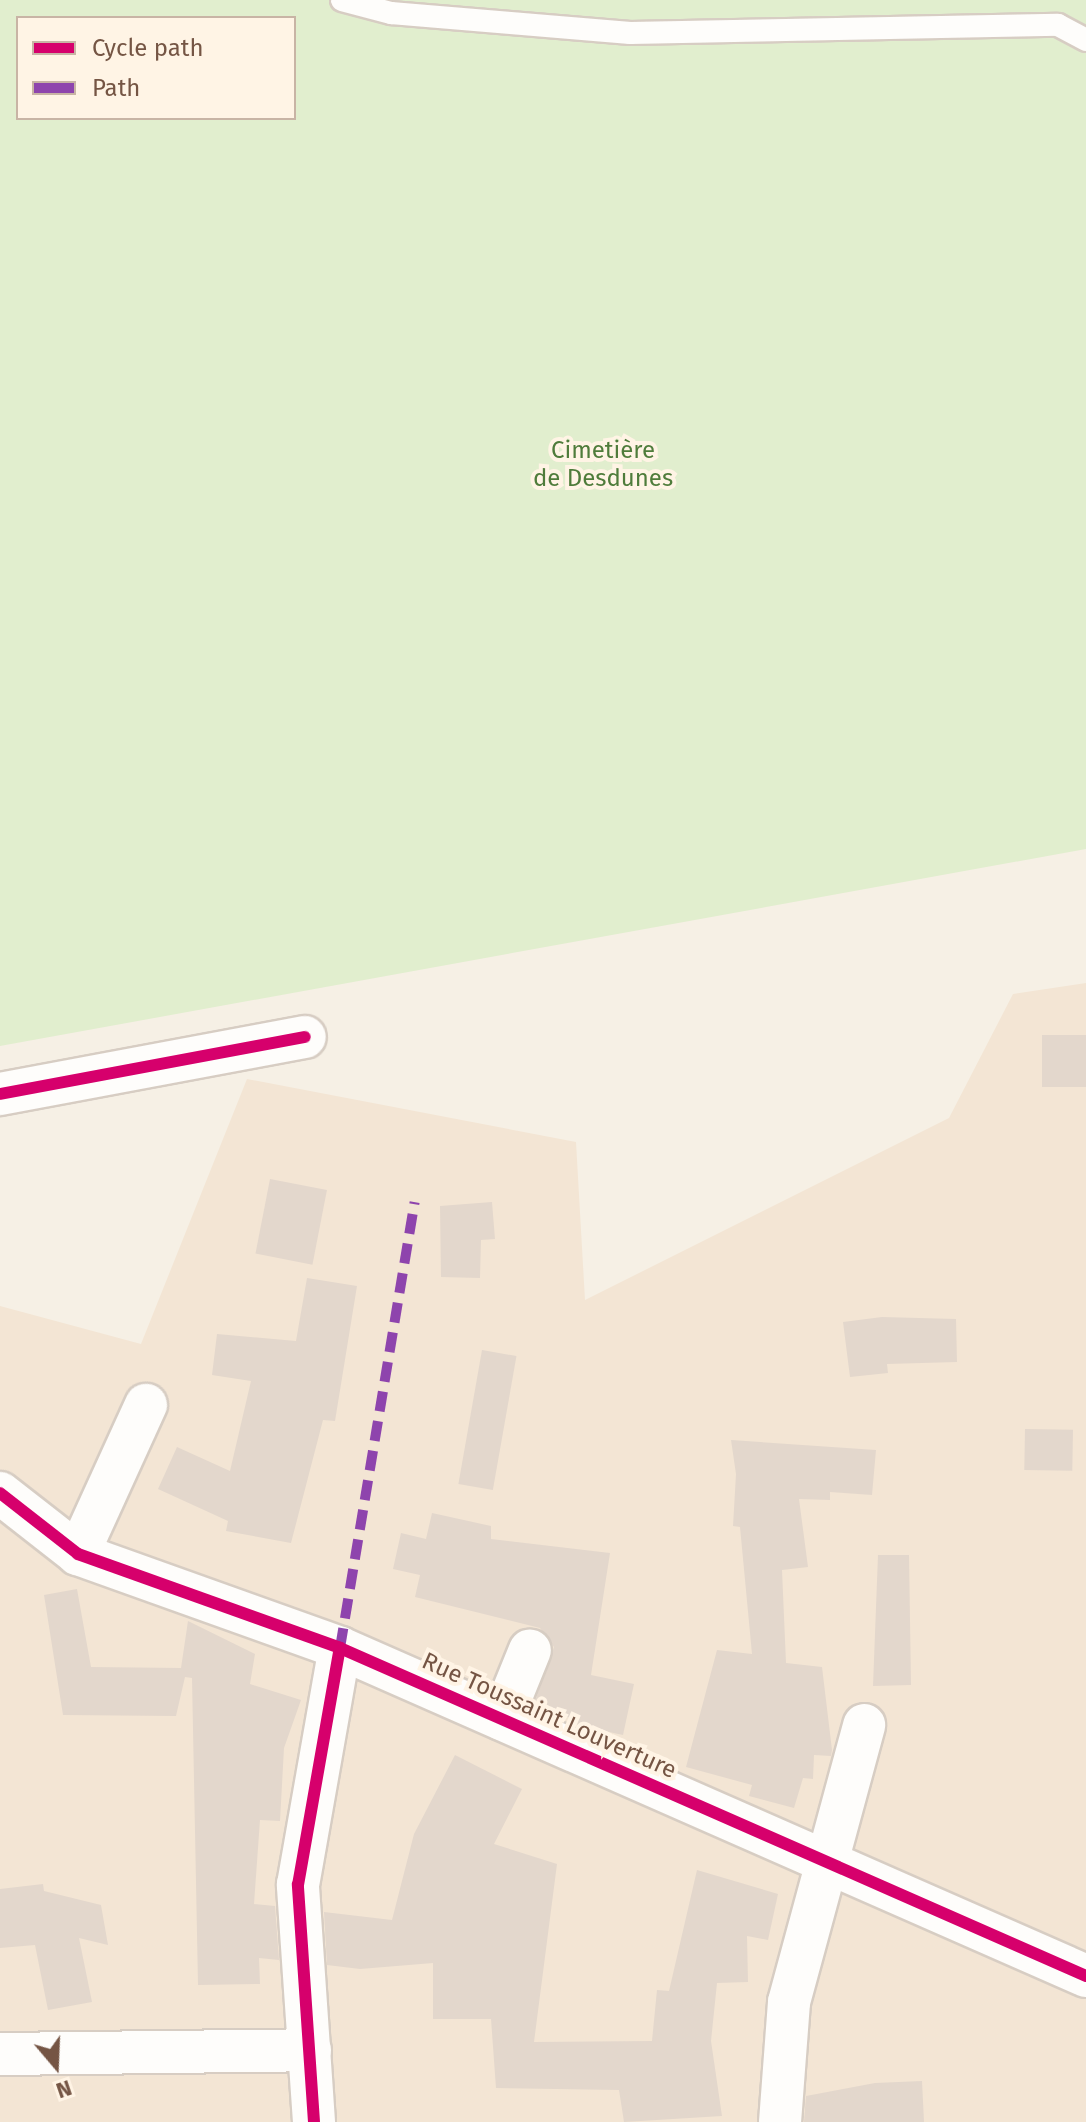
<!DOCTYPE html>
<meta charset="utf-8">
<style>
body{margin:0}
#map{position:relative;width:1086px;height:2122px;overflow:hidden;background:#f6f0e5;font-family:"Fira Sans",sans-serif}
div>[style]{position:absolute}
.residential>*{inset:0;background:#f3e5d4}
.green>*{inset:0;background:#e1eece}
.building>*{inset:0;background:#e3d7cc;transform-origin:0 0}
.roads{filter:drop-shadow(2px 0 #d7cdc3) drop-shadow(-2px 0 #d7cdc3) drop-shadow(0 2px #d7cdc3) drop-shadow(0 -2px #d7cdc3)}
.service>*{height:22px;margin:-11px;padding:0 11px;transform-origin:11px;border-radius:11px;background:#fefdfb}
.minor>*{height:42px;margin:-21px;padding:0 21px;transform-origin:21px;border-radius:21px;background:#fefdfb}
.quiet>*{height:10px;margin-top:-5px;transform-origin:0;background:repeating-linear-gradient(90deg,#8e44ad 0 20px,transparent 0 30px)}
.cycleway>*{height:12px;margin:-6px;padding:0 6px;transform-origin:6px;border-radius:6px;background:#d6006c}
span{translate:-50% -50%;white-space:nowrap;text-align:center;line-height:1.15;-webkit-text-stroke:8px #fff4e5;paint-order:stroke}
.park-label{font-size:24px;color:#4f7c3b}
.street-label{font-size:24px;color:#755544}
.legend{position:absolute;left:16px;top:16px;width:280px;height:104px;box-sizing:border-box;background:#fff4e5;border:2px solid #c8b4a5;margin:0;padding:10px 14px;list-style:none;font-size:24px;color:#755544}
.legend li{display:flex;align-items:center;gap:16px;height:40px}
.legend b{width:40px;border:2px solid #c8b4a5}
.north{position:absolute;left:16px;top:2026px;width:80px;height:80px;-webkit-text-stroke:6px #fff4e5;paint-order:stroke;rotate:161deg;font-size:22px;font-weight:700;line-height:32px;text-align:center;color:#755544}
.north::after{content:'';display:block;margin:auto;width:28px;height:36px;background:#755544;clip-path:polygon(50% 0,100% 100%,50% 72%,0 100%)}
</style>
<div id="map">
<div class="residential">
<i style="clip-path:polygon(1086px 983px,1086px 2122px,0 2122px,0 1306px,141px 1344px,247px 1079px,576px 1142px,585px 1300px,949px 1118px,1013px 994px)"></i>
</div>
<div class="green">
<i style="clip-path:polygon(evenodd,0 0,1086px 0,1086px 849px,0 1046px,0 0,18px 18px,294px 18px,294px 118px,18px 118px,18px 18px)"></i>
</div>
<div class="building">
<i style="left:1086px;top:1035px;width:52px;height:44px;rotate:90deg"></i>
<i style="left:270px;top:1179px;width:58px;height:76px;rotate:11deg"></i>
<i style="clip-path:polygon(492px 1202px,495px 1239px,481px 1240px,480px 1278px,441px 1277px,440px 1206px)"></i>
<i style="clip-path:polygon(307px 1278px,357px 1286px,335px 1421px,323px 1420px,291px 1543px,226px 1531px,228px 1521px,158px 1489px,177px 1447px,230px 1471px,251px 1381px,212px 1375px,217px 1334px,296px 1341px)"></i>
<i style="clip-path:polygon(882px 1317px,956px 1319px,957px 1362px,887px 1364px,888px 1373px,850px 1377px,843px 1322px)"></i>
<i style="left:482px;top:1350px;width:35px;height:136px;rotate:10deg"></i>
<i style="left:1025px;top:1429px;width:48px;height:41px;rotate:1deg"></i>
<i style="clip-path:polygon(731px 1440px,876px 1450px,872px 1495px,830px 1492px,830px 1500px,799px 1499px,808px 1567px,782px 1570px,786px 1663px,822px 1667px,832px 1750px,831px 1756px,814px 1755px,813px 1779px,803px 1778px,794px 1808px,749px 1796px,752px 1785px,686px 1767px,717px 1650px,752px 1654px,740px 1527px,733px 1526px,736px 1474px)"></i>
<i style="clip-path:polygon(432px 1513px,491px 1526px,491px 1539px,610px 1553px,591px 1675px,634px 1684px,623px 1735px,577px 1725px,578px 1720px,533px 1707px,554px 1647px,540px 1628px,415px 1597px,420px 1575px,393px 1569px,401px 1533px,426px 1539px)"></i>
<i style="clip-path:polygon(878px 1555px,909px 1555px,911px 1685px,873px 1686px)"></i>
<i style="clip-path:polygon(77px 1589px,91px 1667px,181px 1668px,188px 1621px,255px 1654px,250px 1684px,301px 1700px,284px 1748px,280px 1821px,260px 1820px,254px 1904px,275px 1906px,279px 1960px,259px 1958px,260px 1984px,198px 1985px,192px 1678px,185px 1677px,176px 1716px,63px 1715px,44px 1595px)"></i>
<i style="clip-path:polygon(455px 1755px,522px 1789px,494px 1844px,557px 1864px,534px 2042px,652px 2041px,657px 1990px,669px 1991px,697px 1870px,778px 1894px,768px 1940px,747px 1936px,748px 1982px,717px 1983px,711px 2041px,722px 2116px,624px 2122px,619px 2090px,496px 2088px,491px 2019px,433px 2019px,433px 1963px,360px 1969px,327px 1965px,324px 1912px,392px 1920px,414px 1834px)"></i>
<i style="clip-path:polygon(43px 1884px,44px 1891px,101px 1905px,108px 1945px,79px 1938px,92px 2002px,48px 2010px,35px 1945px,0 1948px,0 1889px)"></i>
<i style="clip-path:polygon(922px 2081px,924px 2122px,804px 2122px,806px 2096px,875px 2083px)"></i>
</div>
<div class="roads">
<div class="service">
<i style="left:342px;top:0;width:51px;rotate:14.9deg"></i>
<i style="left:391px;top:13px;width:240px;rotate:4.8deg"></i>
<i style="left:630px;top:33px;width:428px;rotate:-1.1deg"></i>
<i style="left:1058px;top:25px;width:32px;rotate:28deg"></i>
</div>
<div class="minor">
<i style="left:0;top:1094px;width:310px;rotate:-10.6deg"></i>
<i style="left:0;top:1493px;width:99px;rotate:38deg"></i>
<i style="left:78px;top:1554px;width:278px;rotate:19.7deg"></i>
<i style="left:340px;top:1648px;width:815px;rotate:23.73deg"></i>
<i style="left:78px;top:1554px;width:164px;rotate:-65.5deg"></i>
<i style="left:502px;top:1719px;width:74px;rotate:-67.9deg"></i>
<i style="left:0;top:2054px;width:310px;rotate:-0.7deg"></i>
<i style="left:314px;top:2122px;width:238px;rotate:-93.9deg"></i>
<i style="left:298px;top:1885px;width:241px;rotate:-80deg"></i>
<i style="left:780px;top:2122px;width:120px;rotate:-85.7deg"></i>
<i style="left:789px;top:2002px;width:287px;rotate:-74.8deg"></i>
</div>
</div>
<div class="quiet">
<i style="left:340px;top:1648px;width:452px;rotate:-80.5deg"></i>
</div>
<div class="cycleway">
<i style="left:0;top:1094px;width:310px;rotate:-10.6deg"></i>
<i style="left:0;top:1493px;width:99px;rotate:38deg"></i>
<i style="left:78px;top:1554px;width:278px;rotate:19.7deg"></i>
<i style="left:340px;top:1648px;width:815px;rotate:23.73deg"></i>
<i style="left:314px;top:2122px;width:238px;rotate:-93.9deg"></i>
<i style="left:298px;top:1885px;width:241px;rotate:-80deg"></i>
</div>
<div class="park-label">
<span style="left:603px;top:465px">Cimetière<br>de Desdunes</span>
</div>
<div class="street-label">
<span style="left:549px;top:1716px;rotate:24deg">Rue Toussaint Louverture</span>
</div>
<ul class="legend">
<li><b style="height:10px;background:#d6006c"></b>Cycle path</li>
<li><b style="height:10px;background:#8e44ad"></b>Path</li>
</ul>
<div class="north">N</div>
</div>
